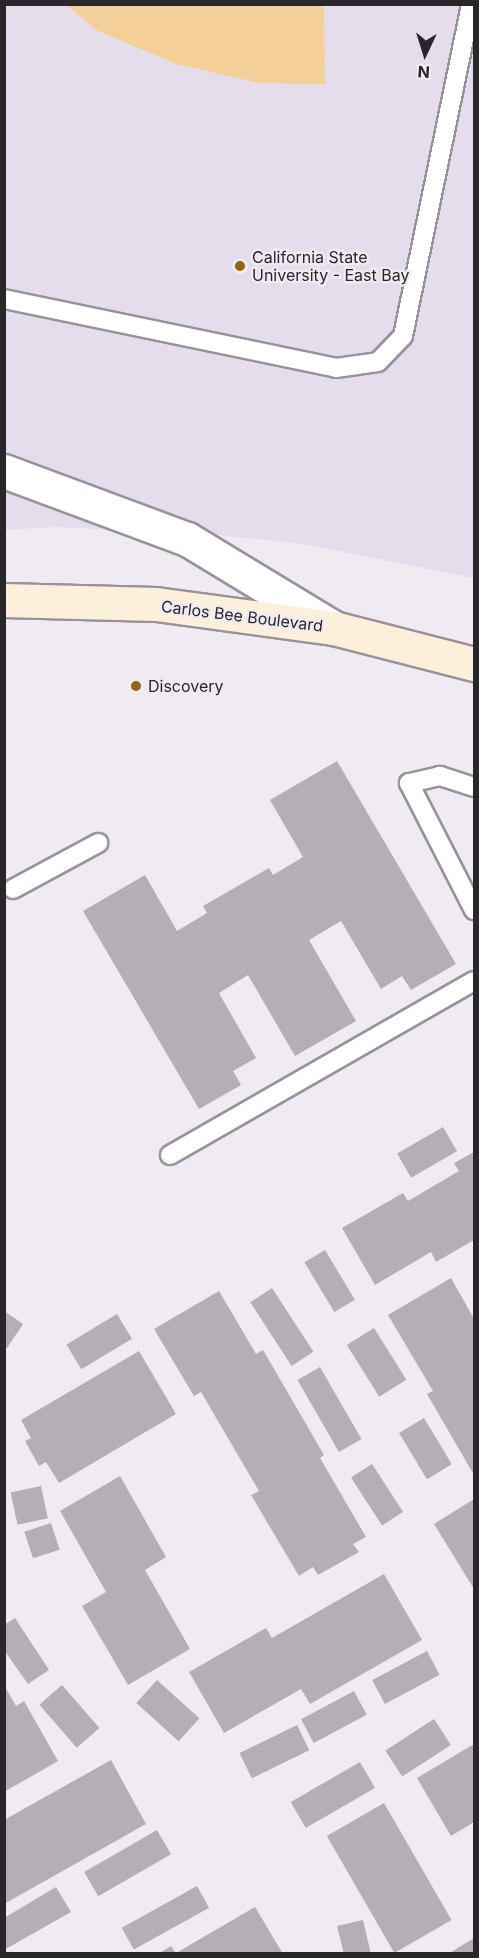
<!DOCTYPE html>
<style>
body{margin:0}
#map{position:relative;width:479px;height:1958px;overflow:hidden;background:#f0eaf3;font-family:Inter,sans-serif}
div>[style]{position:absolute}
.built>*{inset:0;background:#e6ddec}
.green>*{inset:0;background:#f3d097}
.building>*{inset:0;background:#b4aeb7;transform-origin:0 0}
.roads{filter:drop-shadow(2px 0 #98929b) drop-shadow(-2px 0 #98929b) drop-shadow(0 2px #98929b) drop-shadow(0 -2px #98929b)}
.service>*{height:18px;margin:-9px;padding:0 9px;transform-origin:9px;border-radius:9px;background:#fff}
.tertiary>*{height:33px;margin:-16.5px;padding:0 16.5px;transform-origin:16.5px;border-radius:16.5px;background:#fff}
.secondary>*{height:33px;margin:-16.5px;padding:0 16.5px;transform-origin:16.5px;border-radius:16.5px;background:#fdf0db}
.dots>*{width:16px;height:16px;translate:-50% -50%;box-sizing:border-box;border:3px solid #f0eaf3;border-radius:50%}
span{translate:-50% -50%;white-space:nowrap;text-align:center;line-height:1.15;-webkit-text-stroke:4.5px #f0eaf3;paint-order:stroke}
.poi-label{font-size:16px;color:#2a272b}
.left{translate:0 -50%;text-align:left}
.street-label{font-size:16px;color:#2a272b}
.frame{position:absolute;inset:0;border:6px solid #2a272b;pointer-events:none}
.north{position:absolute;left:395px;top:24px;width:60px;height:60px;-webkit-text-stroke:4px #f0eaf3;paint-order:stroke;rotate:184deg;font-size:16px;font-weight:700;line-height:24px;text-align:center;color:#2a272b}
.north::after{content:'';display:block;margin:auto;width:21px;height:27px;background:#2a272b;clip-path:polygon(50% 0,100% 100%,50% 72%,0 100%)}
</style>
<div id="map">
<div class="built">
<i style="clip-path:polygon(5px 5px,474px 5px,474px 578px,309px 545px,230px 536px,56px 527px,5px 530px)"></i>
</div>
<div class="green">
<i style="clip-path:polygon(66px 5px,324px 5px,325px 84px,259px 83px,176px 64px,98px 31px)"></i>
</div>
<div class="building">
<i style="clip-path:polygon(337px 761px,456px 964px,411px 990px,402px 976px,381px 989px,341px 921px,309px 940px,356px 1021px,295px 1056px,248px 975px,219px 993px,256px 1058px,233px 1071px,241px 1085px,199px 1109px,83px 911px,145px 875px,177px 931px,207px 913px,203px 906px,269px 868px,273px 875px,303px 857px,270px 800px)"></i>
<i style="left:443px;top:1127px;width:28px;height:53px;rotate:60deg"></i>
<i style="clip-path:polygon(474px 1152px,474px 1240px,436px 1262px,431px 1252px,375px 1285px,342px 1228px,403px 1193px,408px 1201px,459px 1171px,454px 1163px)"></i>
<i style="left:325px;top:1250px;width:58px;height:24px;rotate:59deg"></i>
<i style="clip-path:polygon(451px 1278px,474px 1319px,474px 1475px,427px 1394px,433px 1391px,388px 1315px)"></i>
<i style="left:272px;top:1288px;width:76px;height:26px;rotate:57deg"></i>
<i style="clip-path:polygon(219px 1291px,256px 1354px,263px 1350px,324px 1455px,320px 1458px,366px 1537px,353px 1544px,359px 1552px,318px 1575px,313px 1567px,299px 1576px,251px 1495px,259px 1491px,201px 1392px,194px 1396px,154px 1329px)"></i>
<i style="clip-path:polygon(4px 1311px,23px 1324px,7px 1348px,4px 1347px)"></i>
<i style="left:117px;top:1314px;width:29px;height:59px;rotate:59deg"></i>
<i style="left:374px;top:1328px;width:61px;height:32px;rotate:58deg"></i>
<i style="clip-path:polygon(139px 1351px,176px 1414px,59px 1483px,46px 1462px,39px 1466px,25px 1441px,31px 1438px,21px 1420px)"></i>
<i style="left:320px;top:1367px;width:83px;height:26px;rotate:60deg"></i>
<i style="left:424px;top:1418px;width:54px;height:29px;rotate:59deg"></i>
<i style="left:372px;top:1464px;width:57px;height:25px;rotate:57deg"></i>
<i style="clip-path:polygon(120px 1476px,166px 1557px,145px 1570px,190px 1649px,128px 1685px,82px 1606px,106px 1592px,60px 1511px)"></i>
<i style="left:41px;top:1486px;width:33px;height:31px;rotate:78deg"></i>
<i style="clip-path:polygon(474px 1499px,474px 1589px,434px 1524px)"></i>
<i style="left:51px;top:1523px;width:28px;height:28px;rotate:72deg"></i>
<i style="clip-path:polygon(384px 1574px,422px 1640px,310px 1704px,301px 1689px,224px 1733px,189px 1672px,266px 1628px,272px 1638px)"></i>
<i style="clip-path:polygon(15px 1618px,49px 1670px,28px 1684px,4px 1650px,4px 1625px)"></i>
<i style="left:427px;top:1651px;width:27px;height:62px;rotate:62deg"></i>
<i style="left:157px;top:1680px;width:57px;height:31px;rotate:42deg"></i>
<i style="clip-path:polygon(4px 1685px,16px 1706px,24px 1701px,58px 1761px,4px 1792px)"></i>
<i style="left:62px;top:1685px;width:57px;height:30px;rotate:49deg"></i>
<i style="left:354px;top:1691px;width:27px;height:60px;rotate:62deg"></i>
<i style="left:434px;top:1719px;width:31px;height:58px;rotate:57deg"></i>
<i style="left:297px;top:1725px;width:28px;height:64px;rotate:64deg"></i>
<i style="clip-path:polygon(474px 1744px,474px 1822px,451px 1836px,417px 1778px)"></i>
<i style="clip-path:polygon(111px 1760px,146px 1824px,4px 1904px,4px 1820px)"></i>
<i style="left:360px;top:1762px;width:30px;height:80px;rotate:60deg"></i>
<i style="left:384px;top:1803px;width:135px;height:66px;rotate:60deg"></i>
<i style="left:157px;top:1830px;width:28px;height:84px;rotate:60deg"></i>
<i style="left:197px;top:1886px;width:25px;height:86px;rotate:61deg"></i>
<i style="clip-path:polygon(56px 1887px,71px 1912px,4px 1950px,4px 1918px)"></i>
<i style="clip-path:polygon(255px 1907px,283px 1954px,158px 1954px,171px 1946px,176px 1953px)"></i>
<i style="clip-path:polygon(363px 1920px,371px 1954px,344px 1954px,337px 1926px)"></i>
<i style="clip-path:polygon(474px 1938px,474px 1954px,448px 1954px)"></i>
</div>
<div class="roads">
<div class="service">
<i style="left:4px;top:299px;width:339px;rotate:11.7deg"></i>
<i style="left:336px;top:368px;width:42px;rotate:-8.1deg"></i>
<i style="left:378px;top:362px;width:36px;rotate:-46deg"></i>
<i style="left:403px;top:336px;width:339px;rotate:-78.4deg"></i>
<i style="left:474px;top:787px;width:36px;rotate:-162deg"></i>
<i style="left:440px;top:776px;width:32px;rotate:167deg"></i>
<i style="left:409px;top:783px;width:143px;rotate:62.9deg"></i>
<i style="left:13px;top:889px;width:97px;rotate:-28.4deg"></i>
<i style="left:170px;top:1155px;width:350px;rotate:-29.8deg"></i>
</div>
<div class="tertiary">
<i style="left:4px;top:471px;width:195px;rotate:20.4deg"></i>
<i style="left:187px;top:539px;width:172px;rotate:31.2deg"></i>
</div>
<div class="secondary">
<i style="left:4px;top:600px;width:152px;rotate:1.5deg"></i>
<i style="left:156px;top:604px;width:180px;rotate:7.7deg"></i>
<i style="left:334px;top:628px;width:145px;rotate:14.4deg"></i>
</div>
</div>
<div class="dots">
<i style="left:240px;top:266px;background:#90670e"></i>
<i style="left:136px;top:686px;background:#90670e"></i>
</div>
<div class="poi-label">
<span class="left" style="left:252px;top:266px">California State<br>University - East Bay</span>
<span class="left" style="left:148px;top:686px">Discovery</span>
</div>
<div class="street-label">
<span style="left:242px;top:616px;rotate:7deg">Carlos Bee Boulevard</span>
</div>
<div class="frame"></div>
<div class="north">N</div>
</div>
